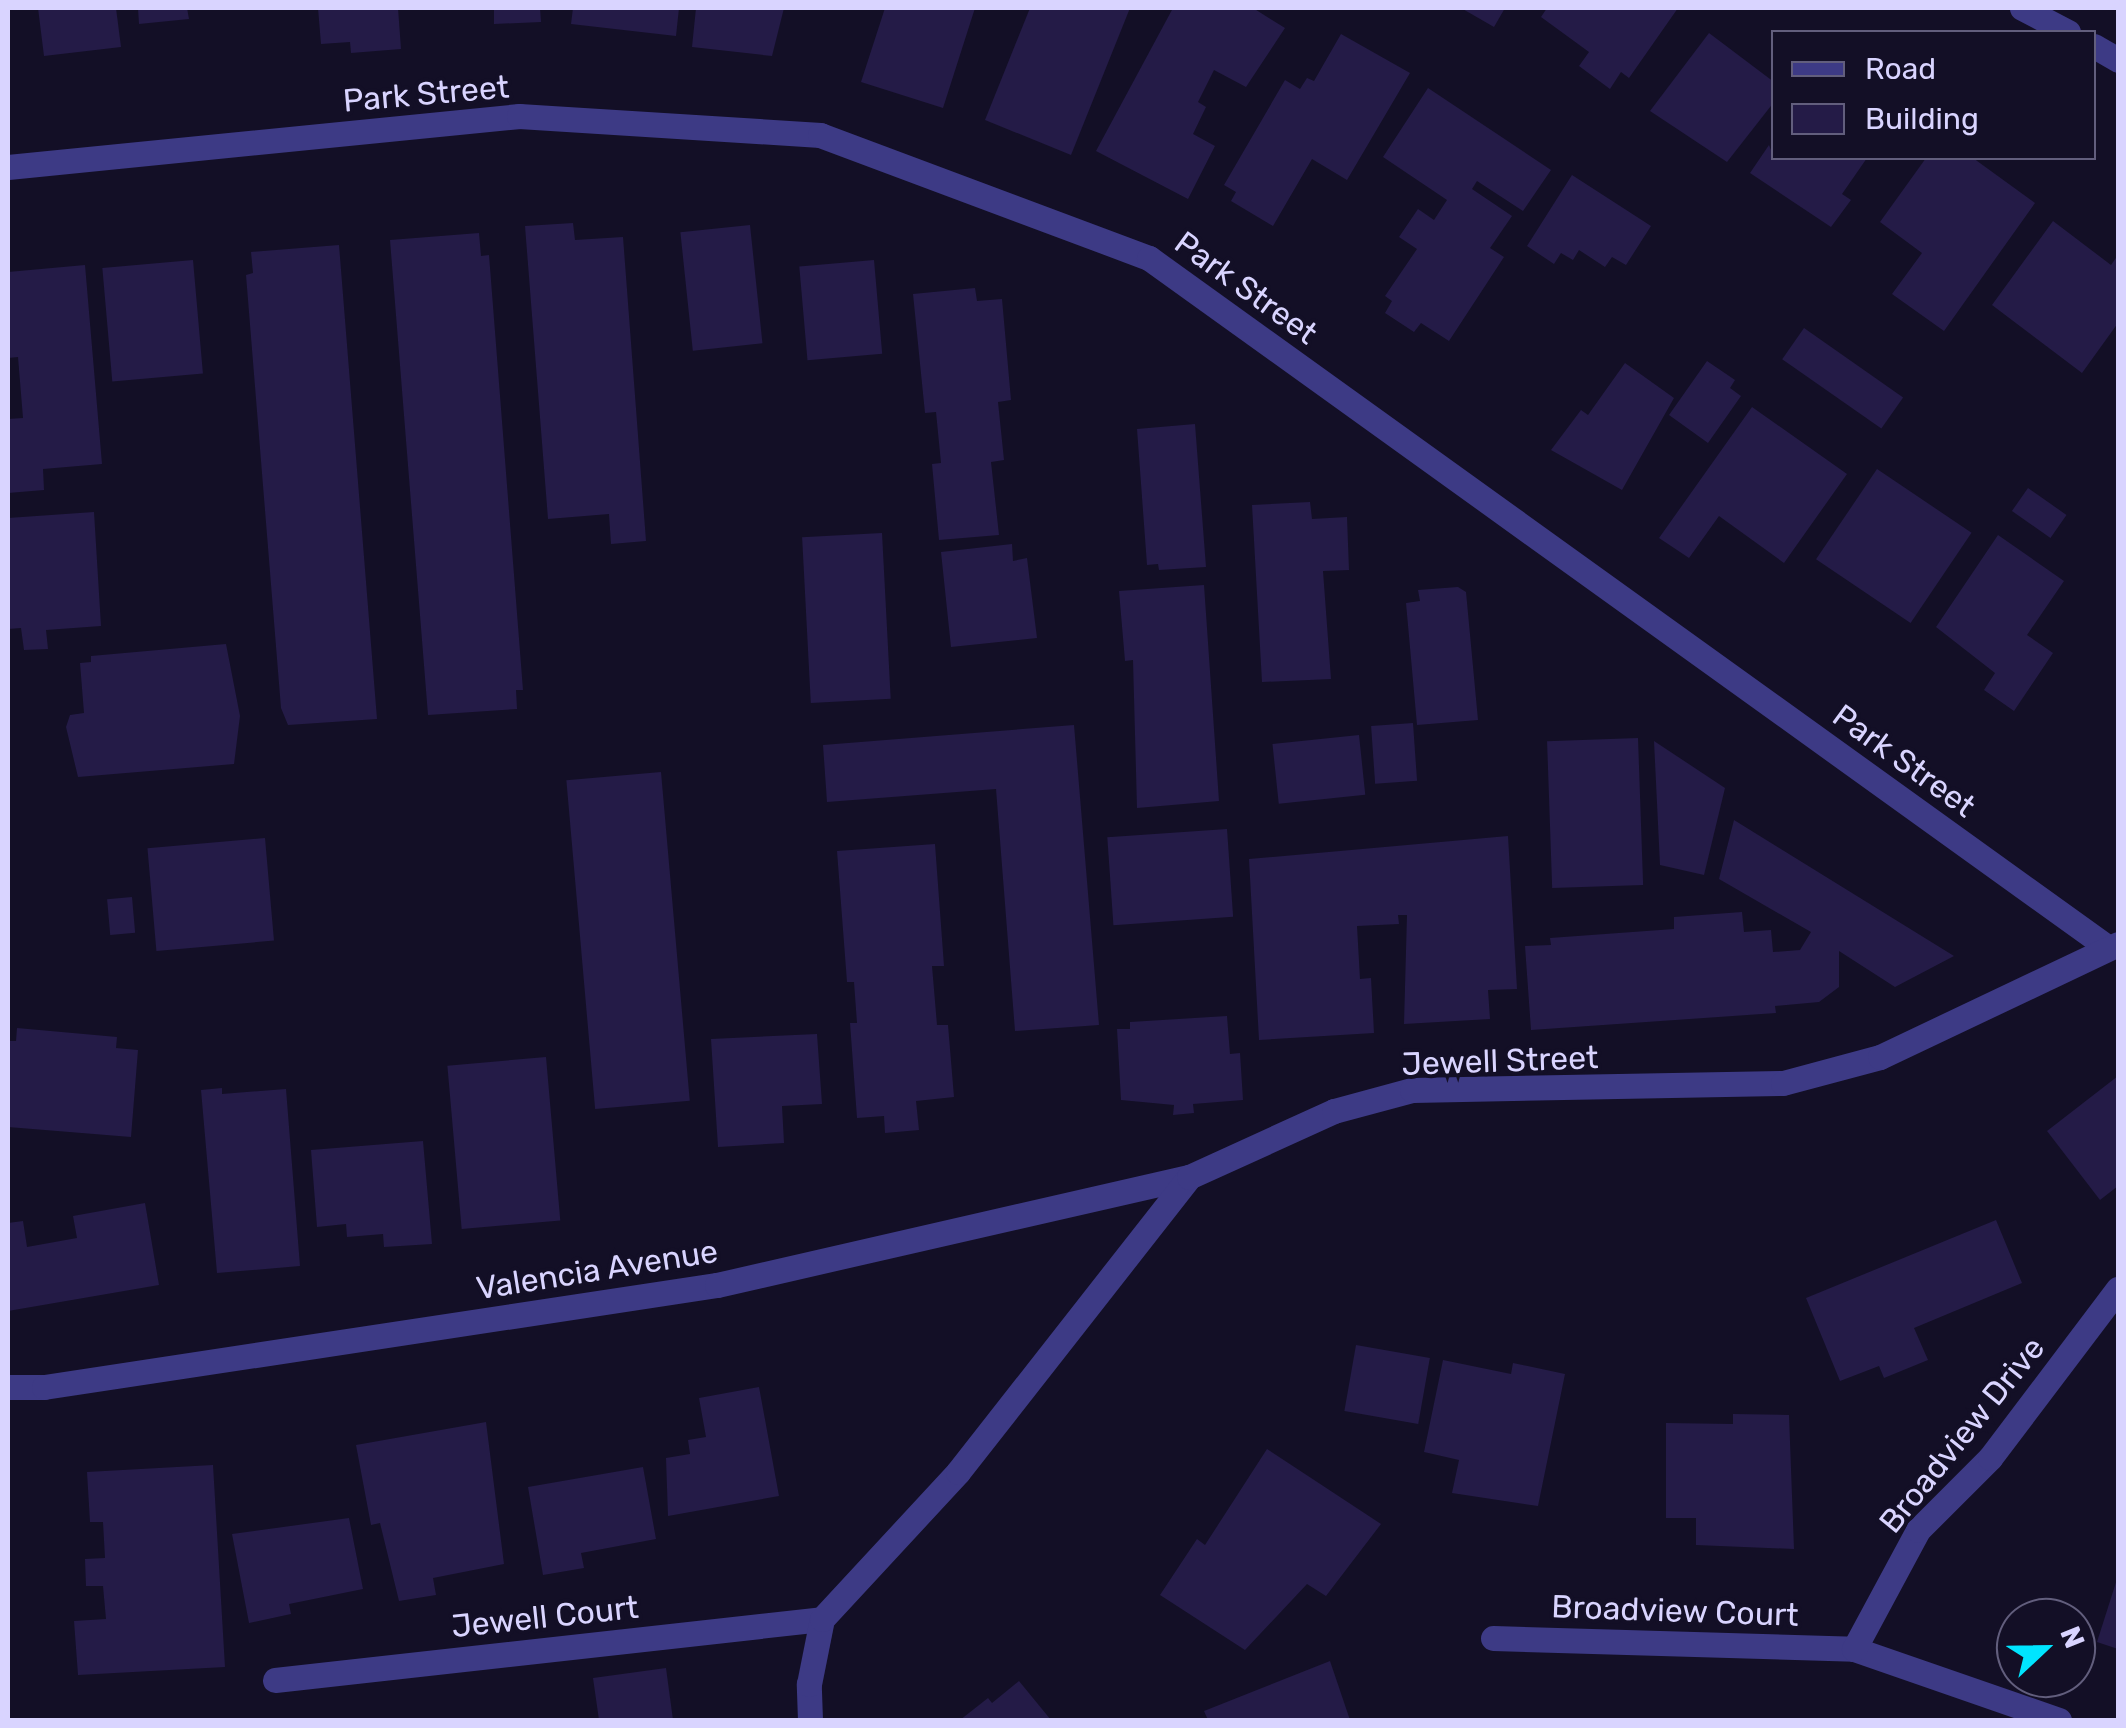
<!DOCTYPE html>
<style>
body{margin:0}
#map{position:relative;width:2126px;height:1728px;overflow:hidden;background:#130f26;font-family:Rubik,sans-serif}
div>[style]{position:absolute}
.building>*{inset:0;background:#241b47;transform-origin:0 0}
.street>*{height:25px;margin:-12.5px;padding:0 12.5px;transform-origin:12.5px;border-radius:12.5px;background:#3d3a85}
span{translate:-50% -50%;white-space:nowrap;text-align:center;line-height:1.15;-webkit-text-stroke:8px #130f26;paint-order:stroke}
.street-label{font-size:32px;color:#d9d4ff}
.frame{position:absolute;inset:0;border:10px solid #d9d4ff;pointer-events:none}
.legend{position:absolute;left:1771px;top:30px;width:325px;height:130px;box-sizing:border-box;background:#130f26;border:2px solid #625e7d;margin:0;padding:12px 18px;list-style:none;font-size:30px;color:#d9d4ff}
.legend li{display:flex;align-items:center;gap:20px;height:50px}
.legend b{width:50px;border:2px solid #625e7d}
.north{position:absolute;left:1996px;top:1598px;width:100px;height:100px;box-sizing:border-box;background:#130f26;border:2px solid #625e7d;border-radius:50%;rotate:68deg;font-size:28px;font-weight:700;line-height:40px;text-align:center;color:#d9d4ff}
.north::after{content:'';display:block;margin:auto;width:35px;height:45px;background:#00e5ff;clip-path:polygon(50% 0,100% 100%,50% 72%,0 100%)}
</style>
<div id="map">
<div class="building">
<i style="clip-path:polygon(38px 8px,116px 8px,121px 47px,44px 56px)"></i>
<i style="clip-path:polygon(138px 8px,187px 8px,189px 19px,139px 24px)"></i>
<i style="clip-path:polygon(318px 8px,398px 8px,401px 49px,351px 53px,350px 42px,321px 44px)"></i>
<i style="clip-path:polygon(494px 8px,540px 8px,541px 22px,494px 24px)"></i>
<i style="clip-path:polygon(573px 8px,679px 8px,676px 36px,571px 24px)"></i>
<i style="clip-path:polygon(696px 8px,784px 8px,772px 56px,692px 47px)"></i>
<i style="clip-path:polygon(885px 8px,975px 8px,943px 108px,861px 82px)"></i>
<i style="clip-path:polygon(1030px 8px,1130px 8px,1071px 155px,985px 120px)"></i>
<i style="clip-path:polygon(1173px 8px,1253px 8px,1285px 28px,1246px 87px,1214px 70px,1198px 102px,1206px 107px,1193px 134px,1215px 146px,1188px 199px,1096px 151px)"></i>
<i style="clip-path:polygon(1461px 8px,1505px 8px,1494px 27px)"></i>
<i style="clip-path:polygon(1547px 8px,1678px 8px,1629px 78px,1621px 72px,1610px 89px,1579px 66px,1589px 52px,1541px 17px)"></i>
<i style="clip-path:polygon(1709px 33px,1774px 82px,1774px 102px,1727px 162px,1650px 111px)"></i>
<i style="clip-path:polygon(1341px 34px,1410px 73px,1347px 180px,1312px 159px,1273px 226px,1231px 201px,1236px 192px,1224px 185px,1285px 80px,1300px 89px,1307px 78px,1314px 81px)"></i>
<i style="clip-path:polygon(1428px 88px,1551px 170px,1523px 211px,1477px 181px,1472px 189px,1512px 216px,1490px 248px,1504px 257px,1449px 341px,1421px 323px,1414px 332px,1385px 313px,1392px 301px,1385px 296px,1417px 249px,1399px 237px,1418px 209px,1434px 220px,1447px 200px,1383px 157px)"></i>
<i style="clip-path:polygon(1769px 145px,1774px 158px,1867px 158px,1842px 194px,1851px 200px,1831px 227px,1750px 173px)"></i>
<i style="clip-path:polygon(1926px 158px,1973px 158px,2035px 203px,1944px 331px,1892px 294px,1922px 253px,1880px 222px)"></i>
<i style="clip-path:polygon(1572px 175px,1651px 226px,1626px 265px,1612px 257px,1605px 267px,1579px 250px,1573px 260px,1561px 253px,1554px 264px,1527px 246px)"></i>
<i style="clip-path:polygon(2053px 221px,2111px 265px,2118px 255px,2118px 323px,2082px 373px,1992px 305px)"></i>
<i style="clip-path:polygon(573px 223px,575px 240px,623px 237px,646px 541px,611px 544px,609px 514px,548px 519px,525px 226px)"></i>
<i style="left:750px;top:225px;width:119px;height:70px;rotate:84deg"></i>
<i style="clip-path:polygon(479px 233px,481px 256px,489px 255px,523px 690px,516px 690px,517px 709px,428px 715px,390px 240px)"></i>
<i style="clip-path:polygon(339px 245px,377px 719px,288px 725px,281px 708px,246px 275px,253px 273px,251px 252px)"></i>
<i style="left:193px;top:260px;width:114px;height:91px;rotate:85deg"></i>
<i style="left:874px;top:260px;width:94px;height:75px;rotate:85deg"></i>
<i style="clip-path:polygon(85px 265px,102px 464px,43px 469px,44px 490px,8px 493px,8px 419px,23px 418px,18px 357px,8px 358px,8px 272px)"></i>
<i style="clip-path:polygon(975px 288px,977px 301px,1002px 299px,1011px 400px,998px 402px,1004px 460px,991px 462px,999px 535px,939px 540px,932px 464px,941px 463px,936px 412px,925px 413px,913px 294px)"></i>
<i style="left:1804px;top:328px;width:121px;height:38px;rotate:35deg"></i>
<i style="clip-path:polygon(1707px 361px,1735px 380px,1730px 388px,1741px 396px,1708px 443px,1669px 415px)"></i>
<i style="clip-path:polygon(1625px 363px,1674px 398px,1622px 490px,1551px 450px,1581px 410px,1588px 415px)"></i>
<i style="clip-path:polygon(1752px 407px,1847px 474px,1784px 563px,1719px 516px,1689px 558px,1659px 538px)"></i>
<i style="clip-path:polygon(1195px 424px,1206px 567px,1159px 570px,1158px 564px,1147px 565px,1137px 429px)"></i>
<i style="left:1877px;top:469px;width:114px;height:109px;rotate:34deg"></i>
<i style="left:2028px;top:488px;width:47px;height:28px;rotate:35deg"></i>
<i style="clip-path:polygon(1310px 502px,1312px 519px,1347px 517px,1349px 570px,1323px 571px,1331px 679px,1262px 682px,1252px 505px)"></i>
<i style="clip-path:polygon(94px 512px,101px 626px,46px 630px,48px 649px,24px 650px,21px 628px,8px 629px,8px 518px)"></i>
<i style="left:882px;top:533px;width:166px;height:80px;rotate:87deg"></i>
<i style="clip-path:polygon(1998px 535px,2064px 581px,2027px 635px,2053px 653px,2014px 711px,1984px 690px,1995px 673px,1936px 627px)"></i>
<i style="clip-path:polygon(1012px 544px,1013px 561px,1027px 558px,1037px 638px,951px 647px,941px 552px)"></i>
<i style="clip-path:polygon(1204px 585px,1219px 801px,1137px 808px,1133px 660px,1125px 661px,1119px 591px)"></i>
<i style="clip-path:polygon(1458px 587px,1466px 592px,1478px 720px,1417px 725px,1406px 603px,1420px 601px,1418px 590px)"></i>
<i style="clip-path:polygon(226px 644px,240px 716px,234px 764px,78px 777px,66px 727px,70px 715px,84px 713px,80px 663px,91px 662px,91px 656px)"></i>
<i style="left:1413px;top:723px;width:58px;height:42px;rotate:86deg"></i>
<i style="clip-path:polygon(1074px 725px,1099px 1025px,1015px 1031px,996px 789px,827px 802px,823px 745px)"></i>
<i style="left:1359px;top:735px;width:60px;height:87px;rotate:84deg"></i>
<i style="left:1638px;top:738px;width:147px;height:91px;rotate:88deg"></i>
<i style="clip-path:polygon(1654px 741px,1725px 788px,1704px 875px,1660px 865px)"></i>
<i style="left:661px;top:772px;width:330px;height:95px;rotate:85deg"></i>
<i style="clip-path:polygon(1734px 820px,1954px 956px,1895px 987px,1839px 951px,1839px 987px,1819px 1002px,1775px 1006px,1776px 1013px,1531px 1030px,1525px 946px,1551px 945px,1550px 938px,1674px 929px,1674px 917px,1742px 912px,1744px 932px,1771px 930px,1773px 952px,1800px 950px,1811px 932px,1719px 879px)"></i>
<i style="left:1227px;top:829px;width:88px;height:120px;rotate:86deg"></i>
<i style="clip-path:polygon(1508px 836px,1517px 989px,1488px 990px,1490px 1019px,1404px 1024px,1407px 915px,1398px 915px,1399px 924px,1357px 926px,1360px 979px,1371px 978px,1374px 1033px,1259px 1040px,1249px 859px)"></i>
<i style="left:265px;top:838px;width:103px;height:118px;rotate:85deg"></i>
<i style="clip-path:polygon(935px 844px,944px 966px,932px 966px,937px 1025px,948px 1025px,954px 1097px,916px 1101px,919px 1130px,885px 1133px,884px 1116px,857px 1118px,850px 1023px,857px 1023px,854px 982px,847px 982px,837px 851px)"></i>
<i style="left:132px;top:897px;width:36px;height:25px;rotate:85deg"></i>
<i style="clip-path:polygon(1227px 1016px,1230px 1054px,1240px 1053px,1243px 1100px,1193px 1104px,1194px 1113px,1173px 1115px,1174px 1105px,1121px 1100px,1117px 1029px,1130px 1029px,1130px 1022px)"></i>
<i style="clip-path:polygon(17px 1028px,117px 1037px,116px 1048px,138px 1050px,131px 1137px,8px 1127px,8px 1041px,16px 1041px)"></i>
<i style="clip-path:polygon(817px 1034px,822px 1104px,782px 1106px,784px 1143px,718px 1147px,711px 1039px)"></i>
<i style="left:546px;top:1057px;width:164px;height:99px;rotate:85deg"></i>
<i style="clip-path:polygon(2118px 1076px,2118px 1186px,2100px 1200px,2047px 1131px)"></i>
<i style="clip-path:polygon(222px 1088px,222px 1094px,286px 1089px,300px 1266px,217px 1273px,201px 1090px)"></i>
<i style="clip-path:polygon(423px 1141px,432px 1244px,384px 1247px,383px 1234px,347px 1237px,346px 1224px,317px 1227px,311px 1150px)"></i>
<i style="clip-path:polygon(145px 1203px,159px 1285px,8px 1311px,8px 1223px,23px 1221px,27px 1247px,77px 1238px,73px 1216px)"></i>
<i style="clip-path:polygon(1996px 1220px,2022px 1283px,1914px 1328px,1928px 1360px,1884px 1378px,1879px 1366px,1840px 1381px,1806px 1298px)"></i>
<i style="left:1356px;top:1345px;width:75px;height:67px;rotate:10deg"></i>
<i style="clip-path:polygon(1443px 1360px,1511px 1374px,1513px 1363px,1565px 1374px,1538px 1506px,1452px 1493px,1459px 1460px,1424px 1452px)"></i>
<i style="clip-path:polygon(759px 1387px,779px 1496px,668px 1516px,666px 1458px,690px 1454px,688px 1440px,706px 1437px,699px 1398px)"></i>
<i style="clip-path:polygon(1733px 1414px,1789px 1415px,1794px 1549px,1696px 1545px,1696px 1518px,1666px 1518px,1666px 1423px,1733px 1424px)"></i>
<i style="clip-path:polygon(486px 1422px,504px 1564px,433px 1578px,436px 1595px,399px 1601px,380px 1523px,371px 1525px,356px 1445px)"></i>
<i style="clip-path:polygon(1267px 1449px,1381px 1524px,1326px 1596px,1307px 1584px,1245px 1650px,1160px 1595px,1197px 1539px,1205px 1545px)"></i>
<i style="clip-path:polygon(213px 1465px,225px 1667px,78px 1675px,74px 1621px,106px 1619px,103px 1586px,86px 1586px,85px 1559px,105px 1558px,103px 1522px,90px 1522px,87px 1472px)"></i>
<i style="clip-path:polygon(643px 1467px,656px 1539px,581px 1553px,584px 1568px,543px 1575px,528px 1487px)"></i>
<i style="clip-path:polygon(349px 1518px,363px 1589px,289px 1604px,291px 1614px,249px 1623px,232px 1534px)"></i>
<i style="clip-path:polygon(2118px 1576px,2118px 1649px,2097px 1642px)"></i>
<i style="clip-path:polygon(1330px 1661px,1350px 1720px,1208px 1720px,1204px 1711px)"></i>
<i style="clip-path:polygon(666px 1668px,673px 1720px,599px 1720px,593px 1678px)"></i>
<i style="clip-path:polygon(1019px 1681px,1051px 1720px,960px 1720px,988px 1698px,992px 1703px)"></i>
</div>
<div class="street">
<i style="left:2022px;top:8px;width:52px;rotate:27.6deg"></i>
<i style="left:2094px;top:46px;width:28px;rotate:30deg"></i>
<i style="left:8px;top:167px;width:514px;rotate:-5.7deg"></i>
<i style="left:519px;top:116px;width:302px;rotate:3.6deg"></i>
<i style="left:820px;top:135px;width:351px;rotate:20.5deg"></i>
<i style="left:1149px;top:258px;width:1180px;rotate:35.72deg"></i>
<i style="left:8px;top:1387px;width:36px"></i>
<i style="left:44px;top:1387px;width:681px;rotate:-8.62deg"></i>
<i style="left:717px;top:1285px;width:484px;rotate:-12.9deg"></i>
<i style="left:1493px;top:1638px;width:361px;rotate:1.7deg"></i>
<i style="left:275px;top:1680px;width:550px;rotate:-6.36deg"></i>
<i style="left:810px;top:1720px;width:36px;rotate:-92deg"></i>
<i style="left:809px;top:1684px;width:66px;rotate:-78.7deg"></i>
<i style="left:822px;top:1619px;width:200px;rotate:-47.2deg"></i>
<i style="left:958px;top:1472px;width:375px;rotate:-51.9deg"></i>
<i style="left:1189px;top:1177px;width:159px;rotate:-24.5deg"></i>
<i style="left:1334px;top:1111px;width:81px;rotate:-15.1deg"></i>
<i style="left:1412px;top:1090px;width:371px;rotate:-1.1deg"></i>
<i style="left:1783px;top:1083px;width:100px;rotate:-15deg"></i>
<i style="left:1880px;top:1057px;width:263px;rotate:-25.4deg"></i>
<i style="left:2059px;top:1720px;width:217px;rotate:-160.9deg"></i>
<i style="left:1854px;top:1649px;width:135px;rotate:-61.7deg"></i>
<i style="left:1918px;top:1530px;width:102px;rotate:-45deg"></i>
<i style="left:1990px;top:1458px;width:212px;rotate:-52.9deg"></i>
</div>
<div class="street-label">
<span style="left:426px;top:94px;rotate:-5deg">Park Street</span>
<span style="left:1246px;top:288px;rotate:36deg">Park Street</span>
<span style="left:1904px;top:761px;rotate:36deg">Park Street</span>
<span style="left:1500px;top:1061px;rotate:-2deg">Jewell Street</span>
<span style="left:597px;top:1270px;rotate:-9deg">Valencia Avenue</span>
<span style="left:1962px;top:1435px;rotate:-51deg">Broadview Drive</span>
<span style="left:1675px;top:1611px;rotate:2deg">Broadview Court</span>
<span style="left:545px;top:1617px;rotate:-6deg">Jewell Court</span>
</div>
<div class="frame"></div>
<ul class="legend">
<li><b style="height:12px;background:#3d3a85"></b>Road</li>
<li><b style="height:28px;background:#241b47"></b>Building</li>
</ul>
<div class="north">N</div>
</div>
